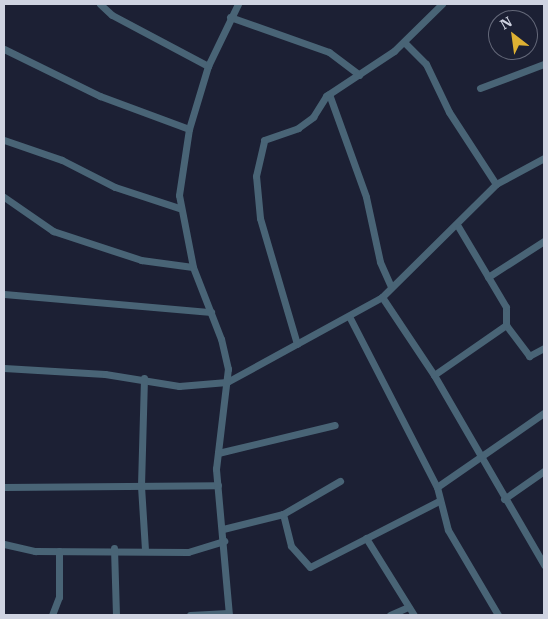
<!DOCTYPE html>
<style>
body{margin:0}
#map{position:relative;width:548px;height:619px;overflow:hidden;background:#1c2034;font-family:"IBM Plex Serif",serif}
div>[style]{position:absolute}
.street>*{height:7px;margin:-3.5px;padding:0 3.5px;transform-origin:3.5px;border-radius:3.5px;background:#496476}
span{translate:-50% -50%;white-space:nowrap;text-align:center;line-height:1.15;-webkit-text-stroke:4px #1c2034;paint-order:stroke}
.frame{position:absolute;inset:0;border:5px solid #cfd3e1;pointer-events:none}
.north{position:absolute;left:488px;top:10px;width:50px;height:50px;box-sizing:border-box;background:#1c2034;border:1px solid #646879;border-radius:50%;rotate:330deg;font-size:14px;font-weight:700;line-height:20px;text-align:center;color:#cfd3e1}
.north::after{content:'';display:block;margin:auto;width:18px;height:22px;background:#deb133;clip-path:polygon(50% 0,100% 100%,50% 72%,0 100%)}
</style>
<div id="map">
<div class="street">
<i style="left:100px;top:4px;width:16px;rotate:43deg"></i>
<i style="left:112px;top:15px;width:109px;rotate:28deg"></i>
<i style="left:230px;top:17px;width:105px;rotate:19.5deg"></i>
<i style="left:329px;top:52px;width:38px;rotate:37deg"></i>
<i style="left:404px;top:42px;width:31px;rotate:45deg"></i>
<i style="left:426px;top:64px;width:53px;rotate:64.4deg"></i>
<i style="left:449px;top:112px;width:86px;rotate:56.9deg"></i>
<i style="left:4px;top:49px;width:107px;rotate:26.1deg"></i>
<i style="left:100px;top:96px;width:95px;rotate:20.3deg"></i>
<i style="left:480px;top:88px;width:68px;rotate:-20.6deg"></i>
<i style="left:329px;top:94px;width:109px;rotate:70.2deg"></i>
<i style="left:366px;top:197px;width:66px;rotate:77.8deg"></i>
<i style="left:380px;top:262px;width:27px;rotate:66deg"></i>
<i style="left:4px;top:140px;width:61px;rotate:19deg"></i>
<i style="left:62px;top:160px;width:59px;rotate:27deg"></i>
<i style="left:115px;top:187px;width:67px;rotate:18.2deg"></i>
<i style="left:4px;top:197px;width:60px;rotate:34.8deg"></i>
<i style="left:53px;top:231px;width:93px;rotate:18.2deg"></i>
<i style="left:141px;top:260px;width:52px;rotate:7.7deg"></i>
<i style="left:488px;top:277px;width:67px;rotate:-32.7deg"></i>
<i style="left:4px;top:294px;width:208px;rotate:5deg"></i>
<i style="left:382px;top:297px;width:94px;rotate:56.3deg"></i>
<i style="left:434px;top:375px;width:220px;rotate:59.9deg"></i>
<i style="left:350px;top:318px;width:190px;rotate:62.8deg"></i>
<i style="left:437px;top:487px;width:44px;rotate:75.7deg"></i>
<i style="left:448px;top:530px;width:99px;rotate:59.5deg"></i>
<i style="left:506px;top:325px;width:39px;rotate:53deg"></i>
<i style="left:529px;top:356px;width:17px;rotate:-28deg"></i>
<i style="left:297px;top:344px;width:131px;rotate:-106.4deg"></i>
<i style="left:260px;top:218px;width:42px;rotate:-95.4deg"></i>
<i style="left:256px;top:176px;width:37px;rotate:-77deg"></i>
<i style="left:264px;top:140px;width:36px;rotate:-19deg"></i>
<i style="left:298px;top:128px;width:19px;rotate:-36deg"></i>
<i style="left:313px;top:117px;width:25px;rotate:-58deg"></i>
<i style="left:326px;top:96px;width:82px;rotate:-33.5deg"></i>
<i style="left:394px;top:51px;width:67px;rotate:-44.4deg"></i>
<i style="left:4px;top:368px;width:101px;rotate:3.4deg"></i>
<i style="left:105px;top:374px;width:75px;rotate:9.2deg"></i>
<i style="left:179px;top:386px;width:48px;rotate:-4.8deg"></i>
<i style="left:227px;top:382px;width:177px;rotate:-28.7deg"></i>
<i style="left:382px;top:297px;width:161px;rotate:-44.7deg"></i>
<i style="left:496px;top:184px;width:55px;rotate:-28.4deg"></i>
<i style="left:434px;top:375px;width:88px;rotate:-34.8deg"></i>
<i style="left:506px;top:325px;width:18px;rotate:-90deg"></i>
<i style="left:506px;top:307px;width:94px;rotate:-120.7deg"></i>
<i style="left:144px;top:378px;width:108px;rotate:91.6deg"></i>
<i style="left:141px;top:486px;width:64px;rotate:86.4deg"></i>
<i style="left:218px;top:453px;width:120px;rotate:-13.5deg"></i>
<i style="left:4px;top:487px;width:214px;rotate:-0.5deg"></i>
<i style="left:437px;top:487px;width:130px;rotate:-34.7deg"></i>
<i style="left:504px;top:499px;width:49px;rotate:-35deg"></i>
<i style="left:283px;top:514px;width:33px;rotate:76deg"></i>
<i style="left:291px;top:546px;width:28px;rotate:48deg"></i>
<i style="left:310px;top:567px;width:145px;rotate:-27.1deg"></i>
<i style="left:223px;top:529px;width:62px;rotate:-14deg"></i>
<i style="left:283px;top:514px;width:66px;rotate:-30.1deg"></i>
<i style="left:366px;top:538px;width:91px;rotate:58.1deg"></i>
<i style="left:4px;top:544px;width:32px;rotate:13deg"></i>
<i style="left:35px;top:551px;width:153px;rotate:0.4deg"></i>
<i style="left:188px;top:552px;width:38px;rotate:-17deg"></i>
<i style="left:114px;top:548px;width:67px;rotate:88.3deg"></i>
<i style="left:52px;top:615px;width:19px;rotate:-69deg"></i>
<i style="left:59px;top:597px;width:46px;rotate:-90deg"></i>
<i style="left:190px;top:615px;width:38px;rotate:-3deg"></i>
<i style="left:229px;top:615px;width:147px;rotate:-95.1deg"></i>
<i style="left:216px;top:469px;width:101px;rotate:-83.2deg"></i>
<i style="left:228px;top:369px;width:31px;rotate:-103deg"></i>
<i style="left:221px;top:339px;width:77px;rotate:-111.3deg"></i>
<i style="left:193px;top:267px;width:73px;rotate:-101deg"></i>
<i style="left:179px;top:195px;width:67px;rotate:-81.4deg"></i>
<i style="left:189px;top:129px;width:66px;rotate:-73.2deg"></i>
<i style="left:208px;top:66px;width:69px;rotate:-64.2deg"></i>
<i style="left:390px;top:615px;width:20px;rotate:-24deg"></i>
</div>
<div class="frame"></div>
<div class="north">N</div>
</div>
